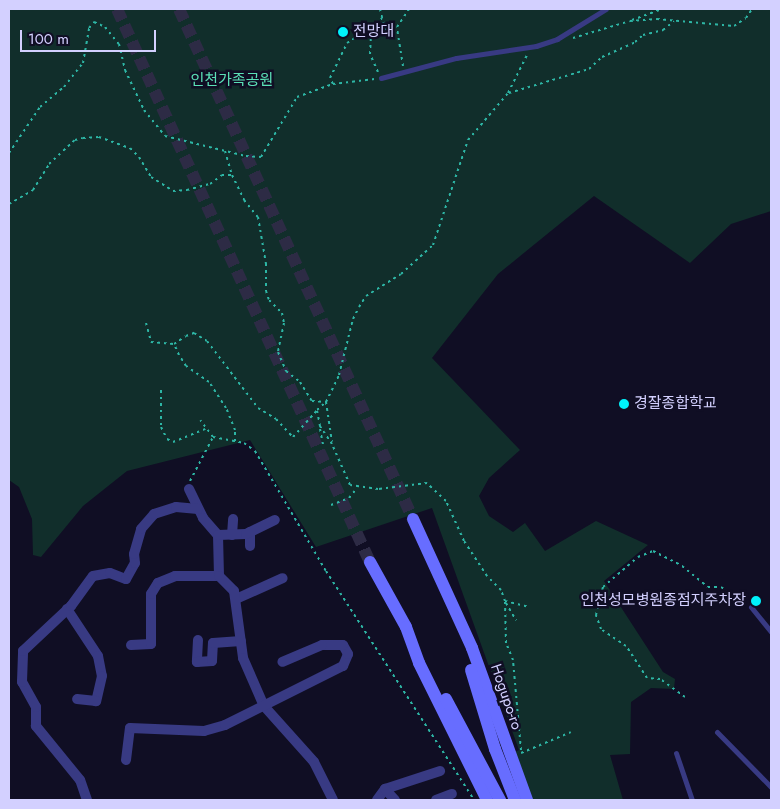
<!DOCTYPE html>
<meta charset="utf-8">
<style>
body{margin:0}
#map{position:relative;width:780px;height:809px;overflow:hidden;background:#100e24;font-family:Jost,"Noto Sans KR",sans-serif}
div>[style]{position:absolute}
.green>*{inset:0;background:#112e2b}
.secondary-tunnel>*{height:12px;margin-top:-6px;transform-origin:0;background:repeating-linear-gradient(90deg,#2d2b45 0 12px,transparent 0 18px)}
.path>*{height:2px;margin-top:-1px;transform-origin:0;background:repeating-linear-gradient(90deg,#2db6a5 0 2.5px,transparent 0 6.5px)}
.service>*{height:5px;margin:-2.5px;padding:0 2.5px;transform-origin:2.5px;border-radius:2.5px;background:#383a83}
.minor>*{height:10px;margin:-5px;padding:0 5px;transform-origin:5px;border-radius:5px;background:#383a83}
.secondary>*{height:12px;margin:-6px;padding:0 6px;transform-origin:6px;border-radius:6px;background:#676dff}
.dots>*{width:14px;height:14px;translate:-50% -50%;box-sizing:border-box;border:2px solid #100e24;border-radius:50%}
span{translate:-50% -50%;white-space:nowrap;text-align:center;line-height:1.15;-webkit-text-stroke:5px #100e24;paint-order:stroke}
.poi-label{font-size:15px;color:#d3d0ff}
.left{translate:0 -50%;text-align:left}
.right{translate:-100% -50%;text-align:right}
.park-label{font-size:15px;color:#5be1b7}
.street-label{font-size:15px;color:#d3d0ff}
.frame{position:absolute;inset:0;border:10px solid #d3d0ff;pointer-events:none}
.scale{position:absolute;left:20px;top:30px;width:136px;height:22px;box-sizing:border-box;border:2px solid #d3d0ff;border-top:0;padding-left:6px;font-size:15px;line-height:18px;white-space:nowrap;color:#d3d0ff;-webkit-text-stroke:4px #100e24;paint-order:stroke}
</style>
<div id="map">
<div class="green">
<i style="clip-path:polygon(9px 9px,771px 9px,771px 211px,731px 224px,690px 263px,594px 196px,498px 274px,432px 358px,520px 450px,489px 478px,479px 496px,489px 516px,513px 532px,525px 523px,545px 551px,596px 521px,648px 545px,604px 581px,663px 672px,675px 679px,674px 689px,651px 688px,631px 702px,630px 754px,610px 755px,623px 800px,530px 800px,511px 754px,519px 750px,432px 508px,316px 547px,250px 440px,127px 471px,83px 506px,41px 557px,33px 555px,32px 519px,19px 487px,9px 480px)"></i>
</div>
<div class="secondary-tunnel">
<i style="left:117px;top:9px;width:608px;rotate:65.42deg"></i>
<i style="left:179px;top:9px;width:561px;rotate:65.35deg"></i>
</div>
<div class="path">
<i style="left:380px;top:9px;width:21px;rotate:76deg"></i>
<i style="left:385px;top:29px;width:12px;rotate:9deg"></i>
<i style="left:632px;top:20px;width:32px;rotate:-20deg"></i>
<i style="left:573px;top:38px;width:59px;rotate:-16.6deg"></i>
<i style="left:630px;top:21px;width:27px;rotate:-4deg"></i>
<i style="left:657px;top:19px;width:77px;rotate:5.2deg"></i>
<i style="left:734px;top:26px;width:14px;rotate:-34deg"></i>
<i style="left:746px;top:18px;width:11px;rotate:-56deg"></i>
<i style="left:403px;top:66px;width:39px;rotate:-99deg"></i>
<i style="left:397px;top:27px;width:22px;rotate:-56deg"></i>
<i style="left:378px;top:72px;width:20px;rotate:-114deg"></i>
<i style="left:370px;top:54px;width:18px;rotate:-87deg"></i>
<i style="left:371px;top:36px;width:21px;rotate:-59deg"></i>
<i style="left:333px;top:84px;width:7px;rotate:-117deg"></i>
<i style="left:330px;top:78px;width:39px;rotate:-64deg"></i>
<i style="left:347px;top:43px;width:33px;rotate:-33deg"></i>
<i style="left:509px;top:93px;width:84px;rotate:-16.7deg"></i>
<i style="left:589px;top:69px;width:18px;rotate:-43deg"></i>
<i style="left:602px;top:57px;width:36px;rotate:-24deg"></i>
<i style="left:635px;top:42px;width:11px;rotate:-41deg"></i>
<i style="left:643px;top:35px;width:21px;rotate:-14deg"></i>
<i style="left:663px;top:30px;width:14px;rotate:-39deg"></i>
<i style="left:225px;top:151px;width:25px;rotate:74deg"></i>
<i style="left:9px;top:153px;width:55px;rotate:-56deg"></i>
<i style="left:40px;top:107px;width:31px;rotate:-40deg"></i>
<i style="left:64px;top:87px;width:31px;rotate:-52deg"></i>
<i style="left:83px;top:63px;width:36px;rotate:-80deg"></i>
<i style="left:89px;top:28px;width:8px;rotate:-50deg"></i>
<i style="left:94px;top:22px;width:12px;rotate:24deg"></i>
<i style="left:105px;top:27px;width:22px;rotate:51deg"></i>
<i style="left:119px;top:44px;width:27px;rotate:77deg"></i>
<i style="left:125px;top:70px;width:44px;rotate:64.6deg"></i>
<i style="left:144px;top:110px;width:33px;rotate:51deg"></i>
<i style="left:165px;top:136px;width:83px;rotate:13.9deg"></i>
<i style="left:246px;top:156px;width:15px;rotate:4deg"></i>
<i style="left:261px;top:157px;width:70px;rotate:-59deg"></i>
<i style="left:297px;top:97px;width:38px;rotate:-20deg"></i>
<i style="left:333px;top:84px;width:42px;rotate:-6.8deg"></i>
<i style="left:9px;top:204px;width:28px;rotate:-30deg"></i>
<i style="left:33px;top:190px;width:31px;rotate:-58deg"></i>
<i style="left:49px;top:164px;width:35px;rotate:-43deg"></i>
<i style="left:75px;top:140px;width:8px;rotate:-14deg"></i>
<i style="left:83px;top:138px;width:16px;rotate:-4deg"></i>
<i style="left:99px;top:137px;width:33px;rotate:20deg"></i>
<i style="left:130px;top:148px;width:13px;rotate:45deg"></i>
<i style="left:139px;top:157px;width:23px;rotate:59deg"></i>
<i style="left:151px;top:177px;width:26px;rotate:32deg"></i>
<i style="left:173px;top:191px;width:14px;rotate:-4deg"></i>
<i style="left:187px;top:190px;width:24px;rotate:-15deg"></i>
<i style="left:210px;top:184px;width:15px;rotate:-37deg"></i>
<i style="left:222px;top:175px;width:10px"></i>
<i style="left:232px;top:175px;width:28px;rotate:64deg"></i>
<i style="left:244px;top:200px;width:22px;rotate:51deg"></i>
<i style="left:258px;top:217px;width:48px;rotate:80.3deg"></i>
<i style="left:266px;top:264px;width:27px;rotate:90deg"></i>
<i style="left:266px;top:291px;width:9px;rotate:72deg"></i>
<i style="left:269px;top:300px;width:18px;rotate:45deg"></i>
<i style="left:282px;top:313px;width:10px;rotate:79deg"></i>
<i style="left:284px;top:323px;width:30px;rotate:102deg"></i>
<i style="left:278px;top:352px;width:21px;rotate:67deg"></i>
<i style="left:286px;top:371px;width:18px;rotate:38deg"></i>
<i style="left:300px;top:382px;width:22px;rotate:58deg"></i>
<i style="left:312px;top:401px;width:14px;rotate:4deg"></i>
<i style="left:326px;top:402px;width:40px;rotate:81.5deg"></i>
<i style="left:146px;top:323px;width:20px;rotate:75deg"></i>
<i style="left:151px;top:342px;width:23px;rotate:5deg"></i>
<i style="left:161px;top:390px;width:37px;rotate:90deg"></i>
<i style="left:161px;top:427px;width:13px;rotate:63deg"></i>
<i style="left:167px;top:439px;width:7px;rotate:27deg"></i>
<i style="left:173px;top:442px;width:35px;rotate:-22deg"></i>
<i style="left:320px;top:429px;width:16px;rotate:79deg"></i>
<i style="left:213px;top:437px;width:32px;rotate:11deg"></i>
<i style="left:244px;top:443px;width:14px;rotate:36deg"></i>
<i style="left:255px;top:451px;width:139px;rotate:59.4deg"></i>
<i style="left:326px;top:571px;width:273px;rotate:57.1deg"></i>
<i style="left:235px;top:441px;width:11px;rotate:-90deg"></i>
<i style="left:235px;top:430px;width:24px;rotate:-112deg"></i>
<i style="left:226px;top:408px;width:31px;rotate:-123deg"></i>
<i style="left:209px;top:382px;width:28px;rotate:-145deg"></i>
<i style="left:186px;top:366px;width:13px;rotate:-122deg"></i>
<i style="left:179px;top:355px;width:12px;rotate:-114deg"></i>
<i style="left:174px;top:344px;width:14px;rotate:-34deg"></i>
<i style="left:186px;top:336px;width:9px;rotate:-21deg"></i>
<i style="left:194px;top:333px;width:15px;rotate:32deg"></i>
<i style="left:207px;top:341px;width:84px;rotate:52.7deg"></i>
<i style="left:258px;top:408px;width:21px;rotate:31deg"></i>
<i style="left:276px;top:419px;width:25px;rotate:47deg"></i>
<i style="left:293px;top:437px;width:36px;rotate:-48deg"></i>
<i style="left:190px;top:481px;width:50px;rotate:-62.4deg"></i>
<i style="left:213px;top:437px;width:21px;rotate:-127deg"></i>
<i style="left:331px;top:505px;width:19px;rotate:-21deg"></i>
<i style="left:349px;top:498px;width:13px;rotate:-51deg"></i>
<i style="left:505px;top:601px;width:25px;rotate:14deg"></i>
<i style="left:506px;top:603px;width:20px;rotate:60deg"></i>
<i style="left:685px;top:697px;width:31px;rotate:-144deg"></i>
<i style="left:660px;top:679px;width:13px;rotate:-176deg"></i>
<i style="left:647px;top:678px;width:38px;rotate:-123deg"></i>
<i style="left:626px;top:646px;width:30px;rotate:-146deg"></i>
<i style="left:601px;top:629px;width:15px;rotate:-110deg"></i>
<i style="left:596px;top:615px;width:29px;rotate:-76deg"></i>
<i style="left:603px;top:587px;width:46px;rotate:-40.6deg"></i>
<i style="left:638px;top:557px;width:16px;rotate:-22deg"></i>
<i style="left:653px;top:551px;width:33px;rotate:27deg"></i>
<i style="left:682px;top:566px;width:33px;rotate:39deg"></i>
<i style="left:708px;top:587px;width:13px"></i>
<i style="left:721px;top:587px;width:30px;rotate:34deg"></i>
<i style="left:521px;top:750px;width:90px;rotate:-95.1deg"></i>
<i style="left:513px;top:660px;width:18px;rotate:-112deg"></i>
<i style="left:506px;top:643px;width:42px;rotate:-91.4deg"></i>
<i style="left:505px;top:601px;width:12px;rotate:-110deg"></i>
<i style="left:501px;top:590px;width:20px;rotate:-135deg"></i>
<i style="left:487px;top:576px;width:42px;rotate:-123.3deg"></i>
<i style="left:464px;top:541px;width:44px;rotate:-114.2deg"></i>
<i style="left:446px;top:501px;width:26px;rotate:-137deg"></i>
<i style="left:427px;top:483px;width:49px;rotate:173deg"></i>
<i style="left:378px;top:489px;width:28px;rotate:-172deg"></i>
<i style="left:350px;top:485px;width:45px;rotate:-113.7deg"></i>
<i style="left:332px;top:444px;width:22px;rotate:-124deg"></i>
<i style="left:320px;top:426px;width:16px;rotate:-101deg"></i>
<i style="left:317px;top:410px;width:12px;rotate:-42deg"></i>
<i style="left:326px;top:402px;width:30px;rotate:-64deg"></i>
<i style="left:339px;top:375px;width:58px;rotate:-76deg"></i>
<i style="left:353px;top:319px;width:13px;rotate:-63deg"></i>
<i style="left:359px;top:307px;width:13px;rotate:-58deg"></i>
<i style="left:366px;top:296px;width:41px;rotate:-32.2deg"></i>
<i style="left:401px;top:274px;width:43px;rotate:-42.2deg"></i>
<i style="left:433px;top:245px;width:111px;rotate:-71.6deg"></i>
<i style="left:468px;top:140px;width:62px;rotate:-49.6deg"></i>
<i style="left:508px;top:93px;width:45px;rotate:-63.4deg"></i>
<i style="left:521px;top:753px;width:54px;rotate:-22.8deg"></i>
</div>
<div class="service">
<i style="left:381px;top:78px;width:78px;rotate:-14.9deg"></i>
<i style="left:456px;top:58px;width:81px;rotate:-8.5deg"></i>
<i style="left:536px;top:46px;width:22px;rotate:-18deg"></i>
<i style="left:557px;top:39px;width:57px;rotate:-31.5deg"></i>
<i style="left:751px;top:607px;width:32px;rotate:51deg"></i>
<i style="left:717px;top:732px;width:77px;rotate:45.5deg"></i>
<i style="left:676px;top:753px;width:50px;rotate:71.2deg"></i>
</div>
<div class="minor">
<i style="left:189px;top:489px;width:32px;rotate:64deg"></i>
<i style="left:203px;top:518px;width:23px;rotate:49deg"></i>
<i style="left:232px;top:535px;width:16px;rotate:-86deg"></i>
<i style="left:250px;top:546px;width:14px;rotate:-90deg"></i>
<i style="left:219px;top:576px;width:41px;rotate:-91.4deg"></i>
<i style="left:218px;top:535px;width:28px;rotate:-2deg"></i>
<i style="left:246px;top:534px;width:32px;rotate:-26deg"></i>
<i style="left:236px;top:599px;width:51px;rotate:-24.1deg"></i>
<i style="left:67px;top:609px;width:56px;rotate:56.6deg"></i>
<i style="left:98px;top:656px;width:20px;rotate:79deg"></i>
<i style="left:102px;top:676px;width:26px;rotate:103deg"></i>
<i style="left:96px;top:701px;width:19px;rotate:-174deg"></i>
<i style="left:198px;top:640px;width:22px;rotate:93deg"></i>
<i style="left:197px;top:662px;width:15px;rotate:-4deg"></i>
<i style="left:212px;top:661px;width:18px;rotate:-87deg"></i>
<i style="left:213px;top:643px;width:28px;rotate:-4deg"></i>
<i style="left:131px;top:645px;width:20px;rotate:-3deg"></i>
<i style="left:151px;top:644px;width:50px;rotate:-90deg"></i>
<i style="left:151px;top:594px;width:13px;rotate:-58deg"></i>
<i style="left:158px;top:583px;width:18px;rotate:-22deg"></i>
<i style="left:175px;top:576px;width:44px"></i>
<i style="left:219px;top:576px;width:21px;rotate:45deg"></i>
<i style="left:234px;top:591px;width:68px;rotate:82.3deg"></i>
<i style="left:243px;top:658px;width:52px;rotate:66.4deg"></i>
<i style="left:264px;top:706px;width:75px;rotate:48.2deg"></i>
<i style="left:314px;top:762px;width:42px;rotate:63.4deg"></i>
<i style="left:126px;top:760px;width:32px;rotate:-83deg"></i>
<i style="left:130px;top:728px;width:74px;rotate:2.3deg"></i>
<i style="left:204px;top:731px;width:22px;rotate:-16deg"></i>
<i style="left:225px;top:725px;width:132px;rotate:-26.6deg"></i>
<i style="left:343px;top:666px;width:13px;rotate:-67deg"></i>
<i style="left:348px;top:654px;width:10px;rotate:-119deg"></i>
<i style="left:343px;top:645px;width:21px;rotate:180deg"></i>
<i style="left:322px;top:645px;width:43px;rotate:157deg"></i>
<i style="left:385px;top:789px;width:58px;rotate:-18.1deg"></i>
<i style="left:87px;top:800px;width:21px;rotate:-109deg"></i>
<i style="left:80px;top:780px;width:70px;rotate:-129.2deg"></i>
<i style="left:36px;top:726px;width:19px;rotate:-90deg"></i>
<i style="left:36px;top:707px;width:29px;rotate:-119deg"></i>
<i style="left:22px;top:682px;width:31px;rotate:-88deg"></i>
<i style="left:23px;top:651px;width:66px;rotate:-43.2deg"></i>
<i style="left:71px;top:606px;width:37px;rotate:-54deg"></i>
<i style="left:93px;top:576px;width:17px;rotate:-10deg"></i>
<i style="left:110px;top:573px;width:17px;rotate:21deg"></i>
<i style="left:126px;top:579px;width:18px;rotate:-61deg"></i>
<i style="left:135px;top:563px;width:9px;rotate:-96deg"></i>
<i style="left:134px;top:554px;width:26px;rotate:-74deg"></i>
<i style="left:141px;top:529px;width:20px;rotate:-49deg"></i>
<i style="left:154px;top:514px;width:23px;rotate:-18deg"></i>
<i style="left:176px;top:507px;width:22px;rotate:5deg"></i>
<i style="left:377px;top:800px;width:14px;rotate:-54deg"></i>
<i style="left:385px;top:789px;width:15px;rotate:48deg"></i>
<i style="left:436px;top:800px;width:17px;rotate:-21deg"></i>
</div>
<div class="secondary">
<i style="left:413px;top:519px;width:142px;rotate:65.4deg"></i>
<i style="left:472px;top:648px;width:162px;rotate:70.1deg"></i>
<i style="left:370px;top:562px;width:74px;rotate:61deg"></i>
<i style="left:406px;top:627px;width:38px;rotate:70deg"></i>
<i style="left:419px;top:663px;width:153px;rotate:63.6deg"></i>
<i style="left:471px;top:670px;width:83px;rotate:73.1deg"></i>
<i style="left:495px;top:749px;width:55px;rotate:68.6deg"></i>
<i style="left:446px;top:699px;width:115px;rotate:61.9deg"></i>
</div>
<div class="dots">
<i style="left:343px;top:32px;background:#00f2fb"></i>
<i style="left:624px;top:404px;background:#00f2fb"></i>
<i style="left:756px;top:601px;background:#00f2fb"></i>
</div>
<div class="poi-label">
<span class="left" style="left:353px;top:32px">전망대</span>
<span class="left" style="left:634px;top:404px">경잘종합학교</span>
<span class="right" style="left:746px;top:601px">인천성모병원종점지주차장</span>
</div>
<div class="park-label">
<span style="left:232px;top:81px">인천가족공원</span>
</div>
<div class="street-label">
<span style="left:506px;top:697px;rotate:71deg">Hogupo-ro</span>
</div>
<div class="frame"></div>
<div class="scale">100 m</div>
</div>
